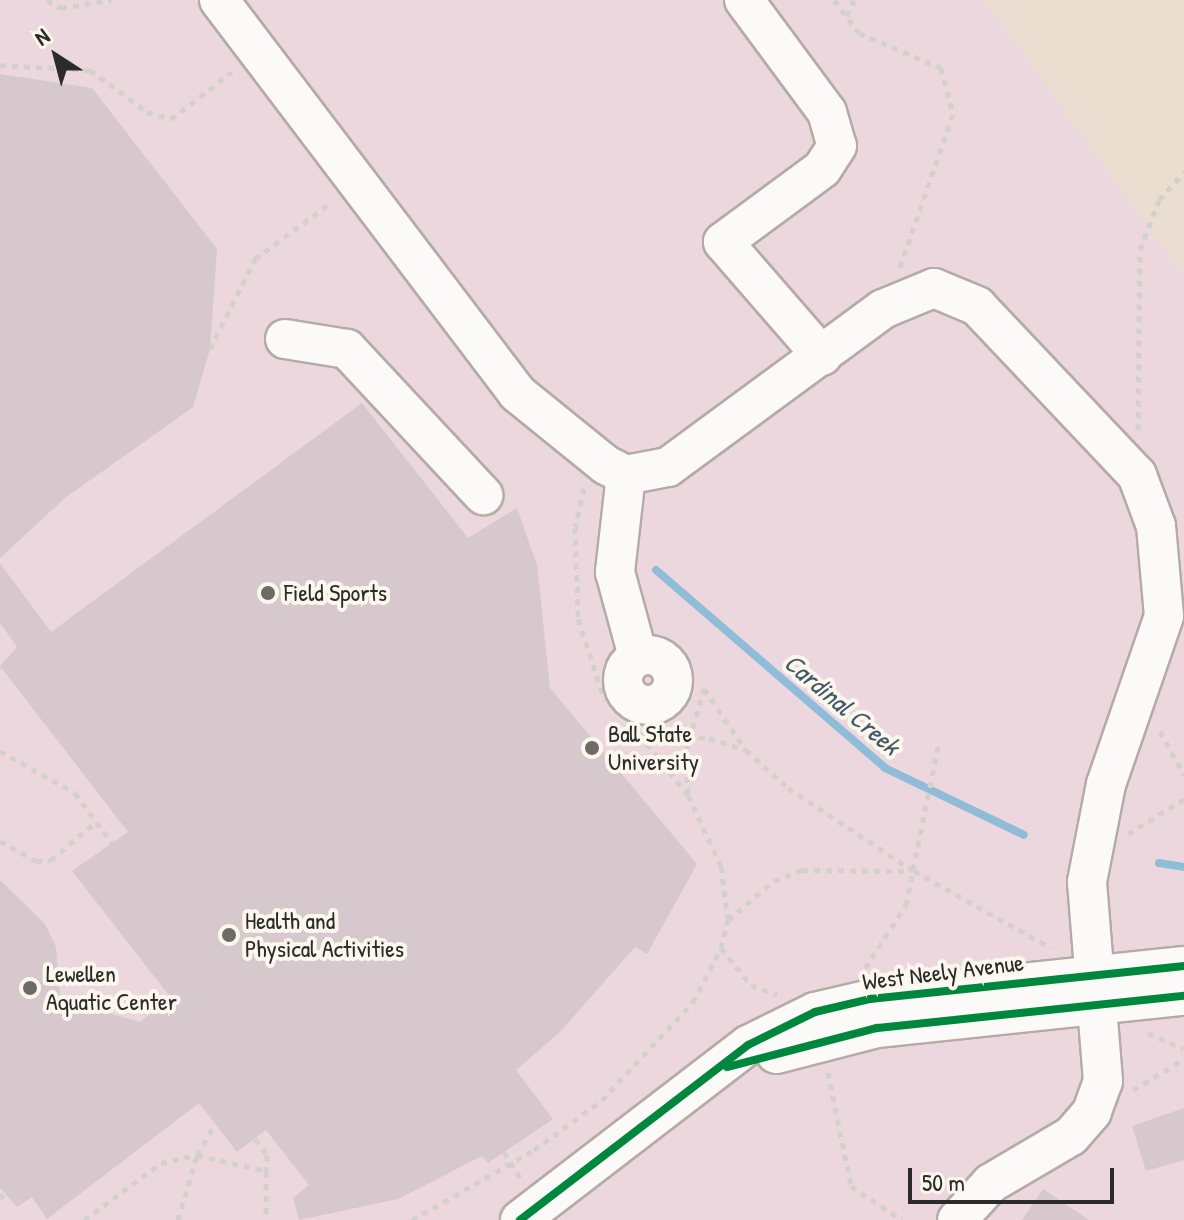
<!DOCTYPE html>
<style>
body{margin:0}
#map{position:relative;width:1184px;height:1220px;overflow:hidden;background:#eaded0;font-family:"Patrick Hand",sans-serif}
div>[style]{position:absolute}
.built>*{inset:0;background:#ecd7de}
.stream>*{height:8px;margin:-4px;padding:0 4px;transform-origin:4px;border-radius:4px;background:#8ebcd9}
.building>*{inset:0;background:#d6c8cd}
.path>*{height:5px;margin-top:-2.5px;transform-origin:0;background:repeating-linear-gradient(90deg,#d4d0cd 0 6px,transparent 0 12px)}
.roads{filter:drop-shadow(2px 0 #b4aca4) drop-shadow(-2px 0 #b4aca4) drop-shadow(0 2px #b4aca4) drop-shadow(0 -2px #b4aca4)}
.minor>*{height:38px;margin:-19px;padding:0 19px;transform-origin:19px;border-radius:19px;background:#fcfaf8}
.minor>.ring{margin:-19px;padding:0;box-sizing:content-box;background:none;border:38px solid #fcfaf8;border-radius:50%}
.cycleway>*{height:8px;margin:-4px;padding:0 4px;transform-origin:4px;border-radius:4px;background:#00873e}
.dots>*{width:22px;height:22px;translate:-50% -50%;box-sizing:border-box;border:4px solid #fbf7ec;border-radius:50%}
span{translate:-50% -50%;white-space:nowrap;text-align:center;line-height:1.15;-webkit-text-stroke:8px #fbf7ec;paint-order:stroke}
.poi-label{font-size:24px;color:#2b2b2b}
.left{translate:0 -50%;text-align:left}
.street-label{font-size:24px;color:#2b2b2b}
.water-label{font-size:26px;color:#405869;font-style:italic}
.north{position:absolute;left:16px;top:16px;width:80px;height:80px;-webkit-text-stroke:6px #fbf7ec;paint-order:stroke;rotate:324deg;font-size:22px;font-weight:700;line-height:32px;text-align:center;color:#2b2b2b}
.north::after{content:'';display:block;margin:auto;width:28px;height:36px;background:#2b2b2b;clip-path:polygon(50% 0,100% 100%,50% 72%,0 100%)}
.scale{position:absolute;left:908px;top:1168px;width:206px;height:36px;box-sizing:border-box;border:4px solid #2b2b2b;border-top:0;padding-left:10px;font-size:24px;line-height:28px;white-space:nowrap;color:#2b2b2b;-webkit-text-stroke:6px #fbf7ec;paint-order:stroke}
</style>
<div id="map">
<div class="built">
<i style="clip-path:polygon(0 0,985px 0,1184px 277px,1184px 1220px,0 1220px)"></i>
</div>
<div class="stream">
<i style="left:656px;top:570px;width:303px;rotate:40.8deg"></i>
<i style="left:885px;top:768px;width:154px;rotate:25.7deg"></i>
<i style="left:1159px;top:863px;width:25px;rotate:9deg"></i>
</div>
<div class="building">
<i style="clip-path:polygon(0 74px,92px 88px,217px 249px,210px 349px,193px 407px,65px 498px,0 558px)"></i>
<i style="clip-path:polygon(362px 403px,468px 538px,517px 508px,537px 565px,550px 688px,697px 864px,647px 954px,635px 947px,560px 1032px,516px 1070px,553px 1119px,488px 1163px,482px 1156px,398px 1199px,299px 1220px,293px 1198px,309px 1185px,266px 1130px,237px 1152px,199px 1103px,47px 1219px,32px 1197px,17px 1207px,0 1188px,0 880px,45px 924px,56px 947px,60px 999px,140px 1022px,171px 998px,72px 871px,128px 832px,0 666px,17px 647px,0 623px,0 563px,51px 632px)"></i>
<i style="clip-path:polygon(1184px 1108px,1184px 1160px,1146px 1171px,1132px 1126px)"></i>
<i style="clip-path:polygon(1043px 1189px,1089px 1220px,1022px 1220px)"></i>
</div>
<div class="path">
<i style="left:47px;top:0;width:16px;rotate:30deg"></i>
<i style="left:61px;top:8px;width:51px;rotate:-9.1deg"></i>
<i style="left:834px;top:0;width:41px;rotate:52.9deg"></i>
<i style="left:859px;top:33px;width:89px;rotate:23.1deg"></i>
<i style="left:941px;top:68px;width:48px;rotate:75.4deg"></i>
<i style="left:953px;top:114px;width:165px;rotate:109.1deg"></i>
<i style="left:847px;top:16px;width:17px;rotate:-66deg"></i>
<i style="left:0;top:65px;width:90px;rotate:3.2deg"></i>
<i style="left:90px;top:70px;width:71px;rotate:36.4deg"></i>
<i style="left:147px;top:112px;width:25px;rotate:16deg"></i>
<i style="left:171px;top:119px;width:77px;rotate:-37.6deg"></i>
<i style="left:210px;top:349px;width:101px;rotate:-63.4deg"></i>
<i style="left:255px;top:259px;width:92px;rotate:-36.6deg"></i>
<i style="left:1138px;top:430px;width:180px;rotate:-89.4deg"></i>
<i style="left:1140px;top:250px;width:53px;rotate:-69.2deg"></i>
<i style="left:1159px;top:200px;width:38px;rotate:-48deg"></i>
<i style="left:584px;top:488px;width:40px;rotate:103deg"></i>
<i style="left:575px;top:527px;width:92px;rotate:88.1deg"></i>
<i style="left:578px;top:619px;width:86px;rotate:71.8deg"></i>
<i style="left:0;top:668px;width:1px;rotate:-45deg"></i>
<i style="left:704px;top:689px;width:74px;rotate:55.5deg"></i>
<i style="left:746px;top:750px;width:57px;rotate:42.1deg"></i>
<i style="left:788px;top:788px;width:151px;rotate:33.4deg"></i>
<i style="left:914px;top:871px;width:157px;rotate:29.3deg"></i>
<i style="left:1160px;top:731px;width:50px;rotate:61.4deg"></i>
<i style="left:639px;top:734px;width:70px;rotate:3.3deg"></i>
<i style="left:709px;top:738px;width:39px;rotate:18deg"></i>
<i style="left:0;top:751px;width:86px;rotate:29.2deg"></i>
<i style="left:75px;top:793px;width:62px;rotate:53.5deg"></i>
<i style="left:688px;top:794px;width:43px;rotate:-92.7deg"></i>
<i style="left:686px;top:751px;width:65px;rotate:-73.8deg"></i>
<i style="left:1128px;top:834px;width:66px;rotate:-32deg"></i>
<i style="left:0;top:841px;width:41px;rotate:29.1deg"></i>
<i style="left:36px;top:861px;width:15px;rotate:-4deg"></i>
<i style="left:51px;top:860px;width:60px;rotate:-40.3deg"></i>
<i style="left:728px;top:920px;width:60px;rotate:-40.3deg"></i>
<i style="left:774px;top:881px;width:30px;rotate:-21deg"></i>
<i style="left:802px;top:870px;width:107px;rotate:0.5deg"></i>
<i style="left:721px;top:948px;width:48px;rotate:51deg"></i>
<i style="left:751px;top:985px;width:28px;rotate:21deg"></i>
<i style="left:865px;top:968px;width:75px;rotate:-56.9deg"></i>
<i style="left:906px;top:905px;width:162px;rotate:-78.6deg"></i>
<i style="left:1148px;top:1033px;width:39px;rotate:24deg"></i>
<i style="left:828px;top:1072px;width:116px;rotate:78.6deg"></i>
<i style="left:851px;top:1186px;width:61px;rotate:33.7deg"></i>
<i style="left:1133px;top:1090px;width:60px;rotate:-31.3deg"></i>
<i style="left:255px;top:1139px;width:20px;rotate:53deg"></i>
<i style="left:267px;top:1155px;width:16px;rotate:94deg"></i>
<i style="left:504px;top:1152px;width:36px;rotate:58deg"></i>
<i style="left:0;top:1199px;width:7px;rotate:-56deg"></i>
<i style="left:84px;top:1220px;width:96px;rotate:-36.5deg"></i>
<i style="left:161px;top:1163px;width:37px;rotate:-13deg"></i>
<i style="left:197px;top:1155px;width:71px;rotate:13.1deg"></i>
<i style="left:266px;top:1171px;width:49px;rotate:90deg"></i>
<i style="left:178px;top:1220px;width:68px;rotate:-73.7deg"></i>
<i style="left:197px;top:1155px;width:36px;rotate:-60deg"></i>
<i style="left:412px;top:1220px;width:141px;rotate:-29.8deg"></i>
<i style="left:534px;top:1150px;width:84px;rotate:-36.3deg"></i>
<i style="left:602px;top:1100px;width:134px;rotate:-47.1deg"></i>
<i style="left:693px;top:1002px;width:61px;rotate:-62.6deg"></i>
<i style="left:721px;top:948px;width:29px;rotate:-76deg"></i>
<i style="left:728px;top:920px;width:54px;rotate:-97.4deg"></i>
<i style="left:721px;top:866px;width:78px;rotate:-114.9deg"></i>
<i style="left:688px;top:795px;width:80px;rotate:-128.9deg"></i>
</div>
<div class="roads">
<div class="minor">
<i style="left:219px;top:0;width:493px;rotate:52.8deg"></i>
<i style="left:517px;top:393px;width:114px;rotate:39deg"></i>
<i style="left:606px;top:465px;width:22px;rotate:27deg"></i>
<i style="left:626px;top:475px;width:43px;rotate:-10.8deg"></i>
<i style="left:668px;top:467px;width:267px;rotate:-36.3deg"></i>
<i style="left:883px;top:309px;width:55px;rotate:-22.4deg"></i>
<i style="left:934px;top:288px;width:47px;rotate:22.7deg"></i>
<i style="left:977px;top:306px;width:233px;rotate:46.6deg"></i>
<i style="left:1137px;top:475px;width:54px;rotate:69.6deg"></i>
<i style="left:1156px;top:526px;width:90px;rotate:84.9deg"></i>
<i style="left:1164px;top:616px;width:178px;rotate:109deg"></i>
<i style="left:1106px;top:784px;width:100px;rotate:101deg"></i>
<i style="left:1087px;top:882px;width:200px;rotate:85.4deg"></i>
<i style="left:1103px;top:1081px;width:33px;rotate:110deg"></i>
<i style="left:1092px;top:1112px;width:32px;rotate:131deg"></i>
<i style="left:1071px;top:1136px;width:93px;rotate:149.6deg"></i>
<i style="left:991px;top:1183px;width:50px;rotate:132.6deg"></i>
<i style="left:744px;top:0;width:139px;rotate:53.5deg"></i>
<i style="left:827px;top:112px;width:35px;rotate:74deg"></i>
<i style="left:837px;top:146px;width:27px;rotate:123deg"></i>
<i style="left:822px;top:169px;width:123px;rotate:143.6deg"></i>
<i style="left:723px;top:242px;width:151px;rotate:49deg"></i>
<i style="left:285px;top:339px;width:63px;rotate:9.2deg"></i>
<i style="left:347px;top:349px;width:200px;rotate:47deg"></i>
<i style="left:626px;top:475px;width:98px;rotate:96.5deg"></i>
<i style="left:615px;top:572px;width:87px;rotate:74.7deg"></i>
<i class="ring" style="left:623px;top:655px;width:12px;height:12px"></i>
<i style="left:776px;top:1054px;width:104px;rotate:-14.4deg"></i>
<i style="left:877px;top:1028px;width:309px;rotate:-6deg"></i>
<i style="left:520px;top:1220px;width:287px;rotate:-37.5deg"></i>
<i style="left:748px;top:1045px;width:75px;rotate:-26.2deg"></i>
<i style="left:815px;top:1012px;width:57px;rotate:-13.3deg"></i>
<i style="left:870px;top:999px;width:316px;rotate:-6deg"></i>
</div>
</div>
<div class="cycleway">
<i style="left:727px;top:1067px;width:155px;rotate:-14.6deg"></i>
<i style="left:877px;top:1028px;width:309px;rotate:-6deg"></i>
<i style="left:520px;top:1220px;width:287px;rotate:-37.5deg"></i>
<i style="left:748px;top:1045px;width:75px;rotate:-26.2deg"></i>
<i style="left:815px;top:1012px;width:57px;rotate:-13.3deg"></i>
<i style="left:870px;top:999px;width:316px;rotate:-6deg"></i>
</div>
<div class="dots">
<i style="left:268px;top:593px;background:#6e6a65"></i>
<i style="left:592px;top:748px;background:#6e6a65"></i>
<i style="left:229px;top:935px;background:#6e6a65"></i>
<i style="left:30px;top:988px;background:#6e6a65"></i>
</div>
<div class="poi-label">
<span class="left" style="left:284px;top:593px">Field Sports</span>
<span class="left" style="left:608px;top:748px">Ball State<br>University</span>
<span class="left" style="left:245px;top:935px">Health and<br>Physical Activities</span>
<span class="left" style="left:46px;top:988px">Lewellen<br>Aquatic Center</span>
</div>
<div class="street-label">
<span style="left:943px;top:972px;rotate:-7deg">West Neely Avenue</span>
</div>
<div class="water-label">
<span style="left:842px;top:704px;rotate:40deg">Cardinal Creek</span>
</div>
<div class="north">N</div>
<div class="scale">50 m</div>
</div>
